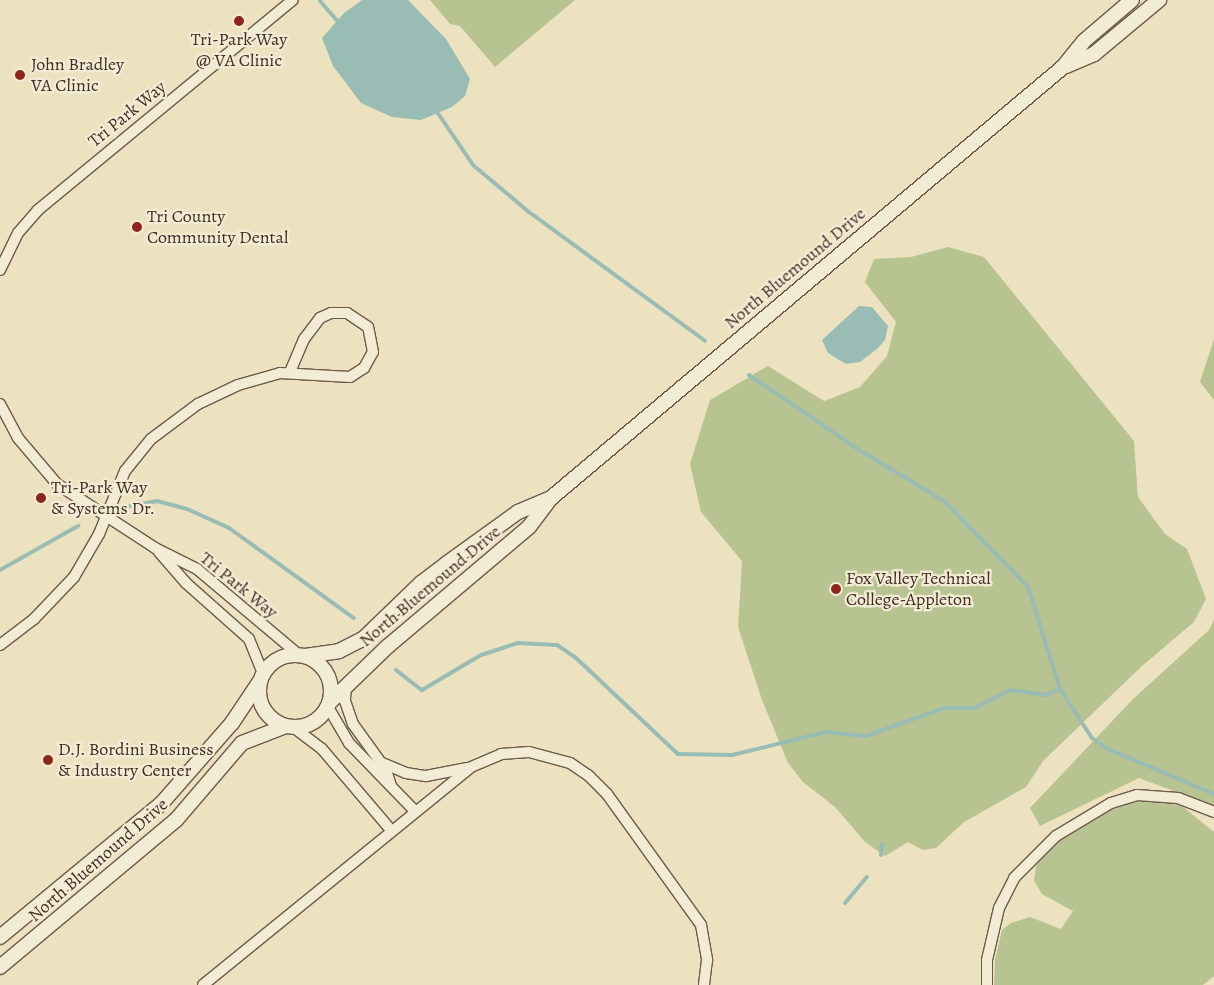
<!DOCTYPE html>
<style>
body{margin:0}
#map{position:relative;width:1214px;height:985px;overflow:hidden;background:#ede2bf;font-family:Alegreya,serif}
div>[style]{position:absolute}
.green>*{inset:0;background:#b8c392}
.water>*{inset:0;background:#99bdb4}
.stream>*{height:4px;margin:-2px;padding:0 2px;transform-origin:2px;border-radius:2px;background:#99bdb4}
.roads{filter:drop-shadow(1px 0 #6d5a4b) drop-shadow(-1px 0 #6d5a4b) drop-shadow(0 1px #6d5a4b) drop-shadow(0 -1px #6d5a4b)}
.street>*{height:10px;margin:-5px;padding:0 5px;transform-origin:5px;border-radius:5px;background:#f3ecd5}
.secondary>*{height:14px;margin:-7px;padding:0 7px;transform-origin:7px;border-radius:7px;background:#f3ecd5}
.secondary>.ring{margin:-7px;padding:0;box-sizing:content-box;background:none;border:14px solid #f3ecd5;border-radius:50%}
.dots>*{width:14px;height:14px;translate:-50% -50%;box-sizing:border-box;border:2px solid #f3ecd5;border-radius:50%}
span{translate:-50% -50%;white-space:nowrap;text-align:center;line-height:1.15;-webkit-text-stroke:4.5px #f3ecd5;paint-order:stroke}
.poi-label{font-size:18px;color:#422c24}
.left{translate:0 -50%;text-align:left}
.street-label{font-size:18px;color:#422c24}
</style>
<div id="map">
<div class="green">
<i style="clip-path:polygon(430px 0,575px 0,495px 67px,460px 26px,450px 24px)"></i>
<i style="clip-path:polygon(948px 247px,984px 257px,1134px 441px,1138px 497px,1165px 534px,1187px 549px,1206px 599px,1194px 622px,1142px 666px,1043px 761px,1026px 787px,964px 822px,936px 848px,923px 850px,908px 842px,885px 856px,865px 842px,835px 807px,803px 782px,788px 763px,762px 700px,738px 627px,742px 561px,701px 512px,690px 464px,710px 400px,768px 366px,824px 401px,860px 387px,887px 356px,896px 322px,865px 282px,874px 259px,911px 257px)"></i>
<i style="clip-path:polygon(1214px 339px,1214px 400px,1200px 382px)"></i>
<i style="clip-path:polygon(1214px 620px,1214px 806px,1139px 778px,1040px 826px,1030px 808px,1133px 699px,1209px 630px)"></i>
<i style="clip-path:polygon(1161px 800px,1182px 806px,1214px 832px,1214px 976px,1203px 985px,994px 985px,995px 960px,1002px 930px,1011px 923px,1030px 917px,1061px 929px,1073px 911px,1042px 894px,1034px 881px,1037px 860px,1052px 846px,1105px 812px,1130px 803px)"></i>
</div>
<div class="water">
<i style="clip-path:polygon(362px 0,408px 0,446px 39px,470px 79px,465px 96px,452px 107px,421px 120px,392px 117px,361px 103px,333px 66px,322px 38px,344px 13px)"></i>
<i style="clip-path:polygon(859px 306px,872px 307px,888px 326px,885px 340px,878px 348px,860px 362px,846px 364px,828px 353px,822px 340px)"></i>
</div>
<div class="stream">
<i style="left:320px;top:1px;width:30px;rotate:49deg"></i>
<i style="left:435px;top:109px;width:68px;rotate:55.8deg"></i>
<i style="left:473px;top:165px;width:73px;rotate:40deg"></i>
<i style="left:529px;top:212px;width:218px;rotate:36.2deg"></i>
<i style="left:749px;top:375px;width:133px;rotate:34.3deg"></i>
<i style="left:859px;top:450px;width:99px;rotate:31deg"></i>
<i style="left:944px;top:501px;width:120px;rotate:45.7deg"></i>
<i style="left:1028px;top:587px;width:107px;rotate:72.6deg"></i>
<i style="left:1060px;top:689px;width:59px;rotate:56.9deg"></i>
<i style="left:1092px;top:738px;width:17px;rotate:36deg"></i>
<i style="left:1106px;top:748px;width:117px;rotate:23.1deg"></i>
<i style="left:130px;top:506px;width:27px;rotate:-10deg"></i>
<i style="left:157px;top:501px;width:31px;rotate:15deg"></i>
<i style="left:187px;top:509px;width:46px;rotate:24.3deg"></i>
<i style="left:229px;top:528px;width:154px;rotate:35.8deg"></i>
<i style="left:0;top:570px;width:90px;rotate:-29.4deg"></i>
<i style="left:396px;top:670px;width:33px;rotate:38deg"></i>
<i style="left:422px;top:690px;width:69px;rotate:-30.7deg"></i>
<i style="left:481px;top:655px;width:39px;rotate:-18deg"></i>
<i style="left:518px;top:643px;width:39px;rotate:3deg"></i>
<i style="left:557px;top:645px;width:22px;rotate:34deg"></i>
<i style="left:575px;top:657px;width:141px;rotate:43.3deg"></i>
<i style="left:678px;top:754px;width:54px;rotate:1.1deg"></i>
<i style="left:732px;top:755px;width:97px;rotate:-13.7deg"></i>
<i style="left:826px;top:732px;width:40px;rotate:5.7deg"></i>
<i style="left:866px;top:736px;width:83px;rotate:-19.7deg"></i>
<i style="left:944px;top:708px;width:31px"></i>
<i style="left:975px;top:708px;width:39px;rotate:-27deg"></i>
<i style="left:1010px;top:690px;width:36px;rotate:8deg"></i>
<i style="left:1046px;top:695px;width:15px;rotate:-23deg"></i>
<i style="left:881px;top:855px;width:11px;rotate:-85deg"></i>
<i style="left:845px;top:903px;width:34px;rotate:-50deg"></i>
</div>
<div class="roads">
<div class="street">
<i style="left:0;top:270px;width:41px;rotate:-64.1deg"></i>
<i style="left:18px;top:233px;width:30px;rotate:-49deg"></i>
<i style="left:38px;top:210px;width:330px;rotate:-39.5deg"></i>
<i style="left:0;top:404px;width:38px;rotate:62deg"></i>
<i style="left:18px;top:438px;width:60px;rotate:49.7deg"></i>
<i style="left:57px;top:484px;width:117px;rotate:33.1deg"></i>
<i style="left:155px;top:548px;width:47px;rotate:26.6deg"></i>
<i style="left:197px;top:569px;width:132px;rotate:40.1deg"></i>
<i style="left:159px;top:552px;width:41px;rotate:48.9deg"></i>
<i style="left:186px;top:583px;width:84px;rotate:41.6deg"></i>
<i style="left:249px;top:639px;width:38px;rotate:68deg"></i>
<i style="left:0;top:645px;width:43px;rotate:-37.4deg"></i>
<i style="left:34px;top:619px;width:58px;rotate:-46.4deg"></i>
<i style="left:74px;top:577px;width:50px;rotate:-59.8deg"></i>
<i style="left:99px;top:534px;width:68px;rotate:-67.6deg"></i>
<i style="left:125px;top:471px;width:41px;rotate:-50.9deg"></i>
<i style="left:151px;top:439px;width:59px;rotate:-36.7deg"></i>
<i style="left:198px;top:404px;width:44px;rotate:-25.4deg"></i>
<i style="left:238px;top:385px;width:44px;rotate:-15.9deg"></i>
<i style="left:280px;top:373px;width:70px;rotate:3.3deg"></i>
<i style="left:350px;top:377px;width:17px;rotate:-33deg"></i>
<i style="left:364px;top:368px;width:18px;rotate:-61deg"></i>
<i style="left:373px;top:352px;width:25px;rotate:-101deg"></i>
<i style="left:368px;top:327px;width:25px;rotate:-146deg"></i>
<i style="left:347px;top:313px;width:16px;rotate:180deg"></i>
<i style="left:331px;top:313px;width:12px;rotate:156deg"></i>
<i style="left:320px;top:318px;width:26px;rotate:127deg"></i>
<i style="left:304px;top:339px;width:36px;rotate:113deg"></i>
<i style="left:346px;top:685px;width:16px;rotate:94deg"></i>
<i style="left:345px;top:701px;width:24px;rotate:71deg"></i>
<i style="left:353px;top:724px;width:57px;rotate:54.3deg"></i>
<i style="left:386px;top:770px;width:16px;rotate:72deg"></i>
<i style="left:328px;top:707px;width:42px;rotate:59.7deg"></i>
<i style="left:349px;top:743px;width:95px;rotate:45.9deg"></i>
<i style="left:293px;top:727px;width:36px;rotate:37deg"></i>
<i style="left:322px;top:749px;width:106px;rotate:49.6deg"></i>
<i style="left:380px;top:762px;width:28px;rotate:23deg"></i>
<i style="left:406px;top:773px;width:20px;rotate:9deg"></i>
<i style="left:426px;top:776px;width:42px;rotate:-11deg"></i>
<i style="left:203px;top:985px;width:345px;rotate:-39.1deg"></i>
<i style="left:471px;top:767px;width:33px;rotate:-23deg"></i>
<i style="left:501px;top:754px;width:28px;rotate:-4deg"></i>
<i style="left:529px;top:752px;width:42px;rotate:15deg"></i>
<i style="left:570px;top:763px;width:22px;rotate:34deg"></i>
<i style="left:588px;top:775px;width:27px;rotate:45deg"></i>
<i style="left:607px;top:794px;width:161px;rotate:54.3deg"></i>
<i style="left:701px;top:925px;width:36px;rotate:80deg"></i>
<i style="left:707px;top:960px;width:25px;rotate:97deg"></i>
<i style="left:987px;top:985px;width:25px;rotate:-90deg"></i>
<i style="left:987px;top:960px;width:53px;rotate:-77deg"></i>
<i style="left:999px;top:908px;width:34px;rotate:-63deg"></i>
<i style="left:1014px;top:878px;width:59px;rotate:-45deg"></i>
<i style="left:1056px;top:836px;width:64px;rotate:-31deg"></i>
<i style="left:1111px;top:803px;width:27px;rotate:-17deg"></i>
<i style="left:1137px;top:795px;width:41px;rotate:4.2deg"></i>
<i style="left:1178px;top:798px;width:39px;rotate:21deg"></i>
</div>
<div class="secondary">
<i style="left:1066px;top:66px;width:30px;rotate:-23deg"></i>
<i style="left:1094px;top:54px;width:85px;rotate:-39.7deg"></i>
<i class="ring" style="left:259px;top:655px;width:58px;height:58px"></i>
<i style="left:305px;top:656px;width:34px;rotate:-8deg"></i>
<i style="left:339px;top:651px;width:27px;rotate:-27deg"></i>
<i style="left:363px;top:639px;width:81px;rotate:-44deg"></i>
<i style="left:421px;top:583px;width:31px;rotate:-37deg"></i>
<i style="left:446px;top:564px;width:89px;rotate:-35.8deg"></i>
<i style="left:518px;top:512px;width:36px;rotate:-23deg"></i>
<i style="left:331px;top:701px;width:78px;rotate:-44deg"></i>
<i style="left:387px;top:647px;width:186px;rotate:-40.2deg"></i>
<i style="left:529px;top:527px;width:36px;rotate:-53deg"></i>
<i style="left:551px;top:498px;width:669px;rotate:-40.09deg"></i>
<i style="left:1063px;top:67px;width:33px;rotate:-51deg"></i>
<i style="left:1084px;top:41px;width:63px;rotate:-40.5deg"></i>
<i style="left:0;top:937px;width:209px;rotate:-39.6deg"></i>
<i style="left:161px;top:804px;width:108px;rotate:-48.8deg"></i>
<i style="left:232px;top:723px;width:50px;rotate:-56.3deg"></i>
<i style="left:0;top:967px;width:229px;rotate:-39.9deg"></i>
<i style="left:176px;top:820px;width:101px;rotate:-49.4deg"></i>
<i style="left:242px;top:743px;width:47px;rotate:-21.1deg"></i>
</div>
</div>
<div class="dots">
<i style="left:239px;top:21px;background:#8f2418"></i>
<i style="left:20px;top:75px;background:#8f2418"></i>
<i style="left:137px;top:227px;background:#8f2418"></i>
<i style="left:41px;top:498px;background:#8f2418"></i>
<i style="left:836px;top:589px;background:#8f2418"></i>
<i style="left:48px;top:760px;background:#8f2418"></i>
</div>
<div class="poi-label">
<span style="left:239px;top:50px">Tri-Park Way<br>@ VA Clinic</span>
<span class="left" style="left:31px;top:75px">John Bradley<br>VA Clinic</span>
<span class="left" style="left:147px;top:227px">Tri County<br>Community Dental</span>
<span class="left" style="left:51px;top:498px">Tri-Park Way<br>&amp; Systems Dr.</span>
<span class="left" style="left:846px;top:589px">Fox Valley Technical<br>College-Appleton</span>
<span class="left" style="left:58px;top:760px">D.J. Bordini Business<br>&amp; Industry Center</span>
</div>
<div class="street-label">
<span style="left:127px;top:114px;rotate:-39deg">Tri Park Way</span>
<span style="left:795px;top:268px;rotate:-40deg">North Bluemound Drive</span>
<span style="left:239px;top:585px;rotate:39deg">Tri Park Way</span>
<span style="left:430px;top:586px;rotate:-40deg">North Bluemound Drive</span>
<span style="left:98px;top:860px;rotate:-41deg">North Bluemound Drive</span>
</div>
</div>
